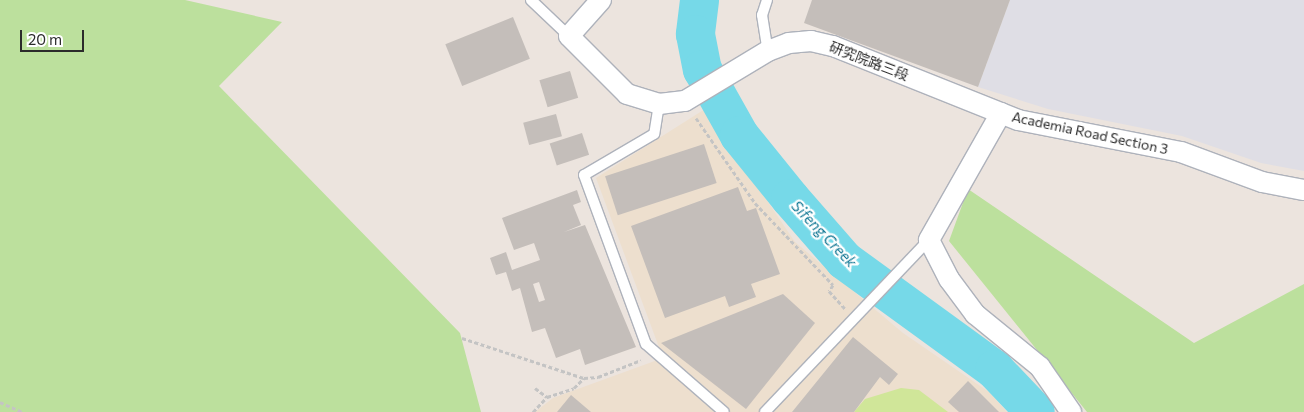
<!DOCTYPE html>
<meta charset="utf-8">
<style>
body{margin:0}
#map{position:relative;width:1304px;height:412px;overflow:hidden;background:#ece4de;font-family:Commissioner,"Noto Sans TC",sans-serif}
div>[style]{position:absolute}
.industrial>*{inset:0;background:#dfdee5}
.education>*{inset:0;background:#eddfce}
.green>*{inset:0;background:#bce09d}
.pitch>*{inset:0;background:#d0e699}
.river>*{height:39px;margin:-19.5px;padding:0 19.5px;transform-origin:19.5px;border-radius:19.5px;background:#76d9e8}
.building>*{inset:0;background:#c4beba;transform-origin:0 0}
.path>*{height:3px;margin-top:-1.5px;transform-origin:0;background:repeating-linear-gradient(90deg,#c4c4c4 0 4px,transparent 0 6.5px)}
.roads{filter:drop-shadow(1px 0 #aeb2bb) drop-shadow(-1px 0 #aeb2bb) drop-shadow(0 1px #aeb2bb) drop-shadow(0 -1px #aeb2bb)}
.service>*{height:10px;margin:-5px;padding:0 5px;transform-origin:5px;border-radius:5px;background:#fff}
.minor>*{height:20px;margin:-10px;padding:0 10px;transform-origin:10px;border-radius:10px;background:#fff}
span{translate:-50% -50%;white-space:nowrap;text-align:center;line-height:1.15;-webkit-text-stroke:4.5px #fff;paint-order:stroke}
.street-label{font-size:14px;color:#2b2b2b}
.water-label{font-size:15px;color:#147995;font-style:italic}
.scale{position:absolute;left:20px;top:30px;width:64px;height:22px;box-sizing:border-box;border:2px solid #2b2b2b;border-top:0;padding-left:6px;font-size:15px;line-height:18px;white-space:nowrap;color:#2b2b2b;-webkit-text-stroke:4px #fff;paint-order:stroke}
</style>
<div id="map">
<div class="industrial">
<i style="clip-path:polygon(1010px 0,1304px 0,1304px 171px,1261px 163px,1182px 136px,1048px 109px,978px 87px)"></i>
</div>
<div class="education">
<i style="clip-path:polygon(705px 109px,795px 242px,903px 333px,989px 392px,1007px 412px,535px 412px,553px 398px,663px 358px,596px 178px)"></i>
</div>
<div class="green">
<i style="clip-path:polygon(0 0,185px 0,282px 22px,219px 86px,460px 333px,481px 412px,0 412px)"></i>
<i style="clip-path:polygon(968px 189px,1194px 343px,1304px 284px,1304px 412px,1087px 412px,949px 241px)"></i>
</div>
<div class="pitch">
<i style="clip-path:polygon(901px 388px,919px 390px,948px 412px,854px 412px,865px 399px)"></i>
</div>
<div class="river">
<i style="left:699px;top:0;width:34px;rotate:97deg"></i>
<i style="left:695px;top:34px;width:36px;rotate:79deg"></i>
<i style="left:702px;top:69px;width:76px;rotate:60.7deg"></i>
<i style="left:739px;top:135px;width:81px;rotate:51deg"></i>
<i style="left:790px;top:198px;width:82px;rotate:48.9deg"></i>
<i style="left:844px;top:260px;width:185px;rotate:36deg"></i>
<i style="left:994px;top:369px;width:59px;rotate:46.4deg"></i>
</div>
<div class="building">
<i style="clip-path:polygon(812px 0,1010px 0,978px 87px,804px 23px)"></i>
<i style="left:513px;top:17px;width:45px;height:73px;rotate:68deg"></i>
<i style="left:570px;top:71px;width:28px;height:32px;rotate:73deg"></i>
<i style="left:556px;top:114px;width:23px;height:34px;rotate:75deg"></i>
<i style="left:582px;top:133px;width:23px;height:34px;rotate:72deg"></i>
<i style="left:704px;top:144px;width:41px;height:104px;rotate:72deg"></i>
<i style="clip-path:polygon(738px 187px,747px 211px,756px 208px,780px 274px,751px 284px,756px 297px,729px 307px,725px 296px,665px 318px,631px 226px)"></i>
<i style="clip-path:polygon(evenodd,577px 190px,581px 202px,573px 205px,581px 225px,564px 232px,585px 225px,636px 347px,585px 365px,580px 349px,556px 358px,545px 328px,532px 332px,520px 288px,512px 291px,506px 272px,496px 275px,490px 258px,506px 252px,512px 270px,540px 260px,534px 243px,514px 250px,502px 218px,577px 190px,539px 282px,545px 300px,539px 302px,533px 284px,539px 282px)"></i>
<i style="clip-path:polygon(783px 294px,815px 323px,746px 409px,661px 343px)"></i>
<i style="clip-path:polygon(853px 337px,898px 374px,889px 385px,880px 377px,854px 412px,792px 412px)"></i>
<i style="clip-path:polygon(968px 381px,999px 412px,959px 412px,948px 402px)"></i>
<i style="clip-path:polygon(571px 395px,591px 412px,557px 412px)"></i>
</div>
<div class="path">
<i style="left:696px;top:118px;width:103px;rotate:55.2deg"></i>
<i style="left:755px;top:203px;width:113px;rotate:46.4deg"></i>
<i style="left:833px;top:285px;width:7px;rotate:124deg"></i>
<i style="left:829px;top:291px;width:24px;rotate:48deg"></i>
<i style="left:462px;top:338px;width:128px;rotate:18.2deg"></i>
<i style="left:535px;top:388px;width:15px;rotate:37deg"></i>
<i style="left:0;top:402px;width:24px;rotate:24deg"></i>
<i style="left:533px;top:412px;width:21px;rotate:-47deg"></i>
<i style="left:547px;top:397px;width:28px;rotate:-18deg"></i>
<i style="left:574px;top:388px;width:14px;rotate:-45deg"></i>
<i style="left:584px;top:378px;width:14px;rotate:-4deg"></i>
<i style="left:598px;top:377px;width:46px;rotate:-21.6deg"></i>
</div>
<div class="roads">
<div class="service">
<i style="left:531px;top:0;width:52px;rotate:43.5deg"></i>
<i style="left:767px;top:0;width:16px;rotate:108deg"></i>
<i style="left:762px;top:15px;width:36px;rotate:81deg"></i>
<i style="left:659px;top:104px;width:30px;rotate:99deg"></i>
<i style="left:654px;top:134px;width:81px;rotate:149.6deg"></i>
<i style="left:584px;top:175px;width:180px;rotate:69.9deg"></i>
<i style="left:646px;top:344px;width:103px;rotate:41.1deg"></i>
<i style="left:765px;top:412px;width:238px;rotate:-46.4deg"></i>
</div>
<div class="minor">
<i style="left:601px;top:0;width:48px;rotate:131.6deg"></i>
<i style="left:569px;top:36px;width:82px;rotate:45deg"></i>
<i style="left:627px;top:94px;width:34px;rotate:17deg"></i>
<i style="left:659px;top:104px;width:26px;rotate:-7deg"></i>
<i style="left:685px;top:101px;width:97px;rotate:-31.1deg"></i>
<i style="left:768px;top:51px;width:22px;rotate:-21deg"></i>
<i style="left:789px;top:43px;width:22px;rotate:-5deg"></i>
<i style="left:811px;top:41px;width:23px;rotate:13deg"></i>
<i style="left:833px;top:46px;width:199px;rotate:21.8deg"></i>
<i style="left:1018px;top:120px;width:166px;rotate:11.1deg"></i>
<i style="left:1181px;top:152px;width:86px;rotate:20.3deg"></i>
<i style="left:1262px;top:182px;width:43px;rotate:10.8deg"></i>
<i style="left:1001px;top:113px;width:146px;rotate:119.6deg"></i>
<i style="left:929px;top:240px;width:44px;rotate:62.9deg"></i>
<i style="left:949px;top:279px;width:44px;rotate:53.4deg"></i>
<i style="left:975px;top:314px;width:84px;rotate:39.2deg"></i>
<i style="left:1040px;top:367px;width:55px;rotate:55.4deg"></i>
</div>
</div>
<div class="street-label">
<span style="left:869px;top:61px;rotate:21deg">研究院路三段</span>
<span style="left:1090px;top:133px;rotate:12deg">Academia Road Section 3</span>
</div>
<div class="water-label">
<span style="left:824px;top:234px;rotate:46deg">Sifeng Creek</span>
</div>
<div class="scale">20 m</div>
</div>
